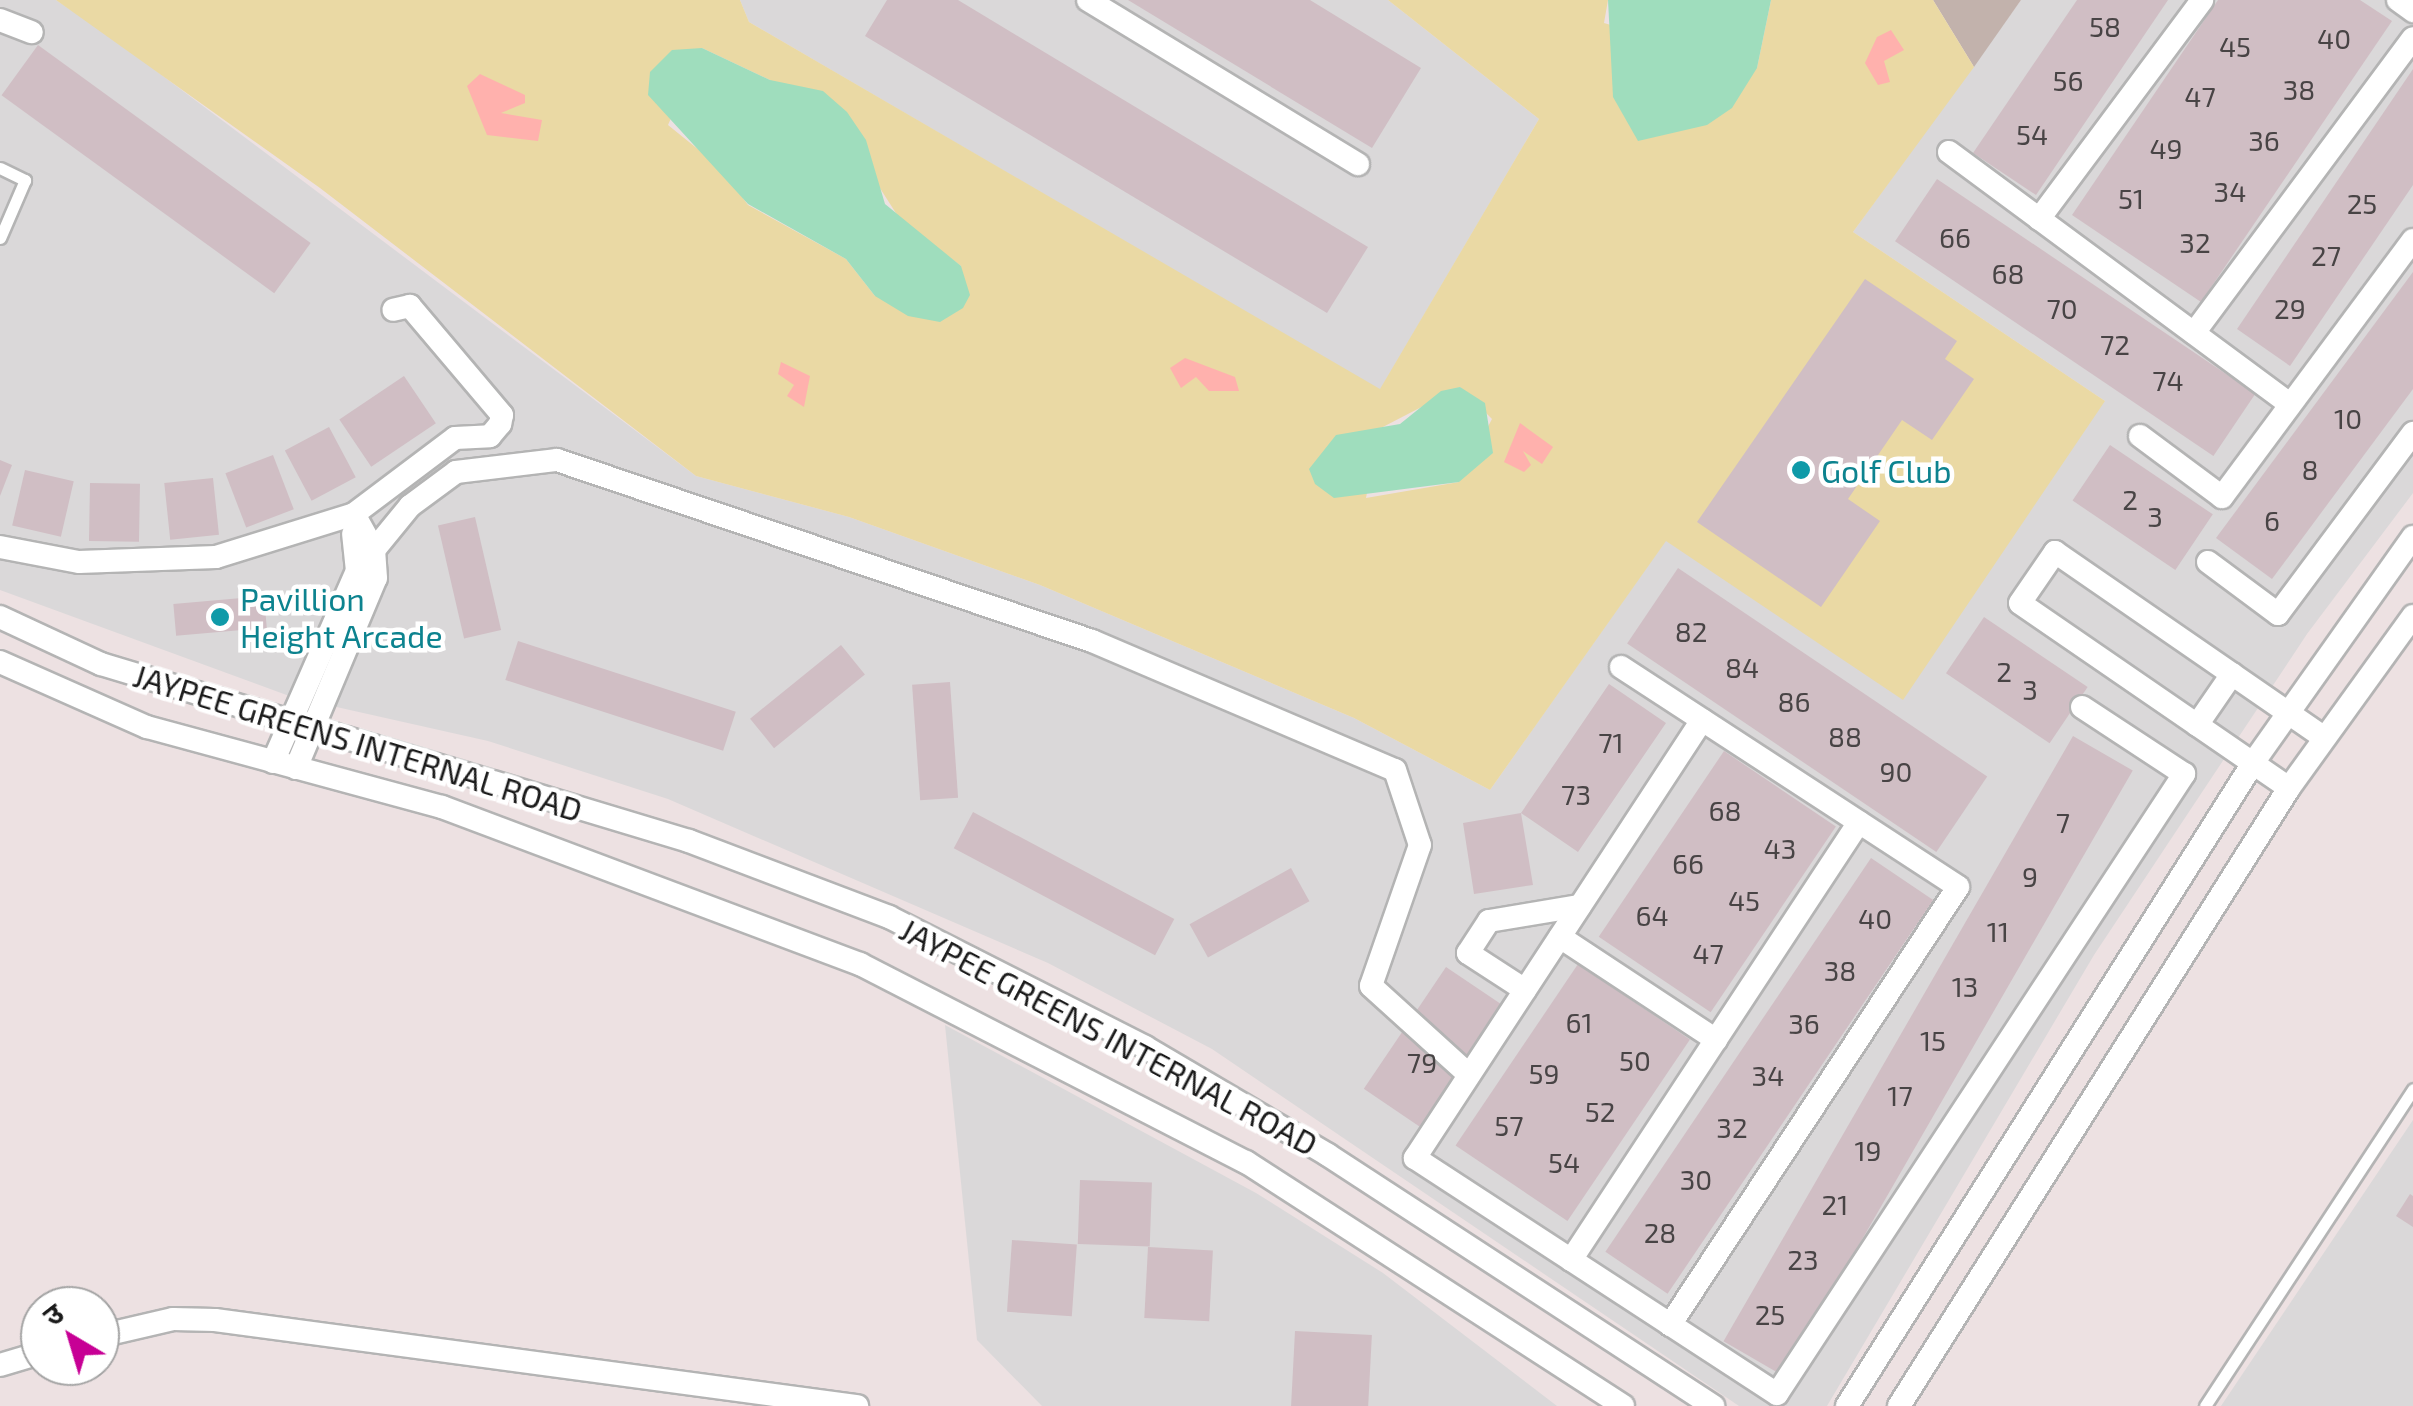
<!DOCTYPE html>
<meta charset="utf-8">
<style>
body{margin:0}
#map{position:relative;width:2413px;height:1406px;overflow:hidden;background:#ede1e2;font-family:"Exo 2","Noto Sans Devanagari",sans-serif}
div>[style]{position:absolute}
.residential>*{inset:0;background:#dad8d9}
.construction>*{inset:0;background:#c2b2ac}
.grass>*{inset:0;background:#ead9a4}
.sand>*{inset:0;background:#ffb1ad}
.water>*{inset:0;background:#9fddbd}
.building>*{inset:0;background:#d0bec4;transform-origin:0 0}
.roads{filter:drop-shadow(2px 0 #b4b4b4) drop-shadow(-2px 0 #b4b4b4) drop-shadow(0 2px #b4b4b4) drop-shadow(0 -2px #b4b4b4)}
.lane>*{height:11px;margin:-5.5px;padding:0 5.5px;transform-origin:5.5px;border-radius:5.5px;background:#fff}
.street>*{height:22px;margin:-11px;padding:0 11px;transform-origin:11px;border-radius:11px;background:#fff}
.dots>*{width:28px;height:28px;translate:-50% -50%;box-sizing:border-box;border:5px solid #fff;border-radius:50%}
span{translate:-50% -50%;white-space:nowrap;text-align:center;line-height:1.15;-webkit-text-stroke:9px #fff;paint-order:stroke}
.number-label{font-size:28px;color:#484445}
.number-label span{-webkit-text-stroke-width:0}
.culture-label{font-size:32px;color:#0d838f}
.left{translate:0 -50%;text-align:left}
.street-label{font-size:32px;color:#1b1b1b}
.north{position:absolute;left:20px;top:1286px;width:100px;height:100px;box-sizing:border-box;background:#fff;border:2px solid #a4a4a4;border-radius:50%;rotate:322deg;font-size:28px;font-weight:700;line-height:40px;text-align:center;color:#1b1b1b}
.north::after{content:'';display:block;margin:auto;width:35px;height:45px;background:#c70095;clip-path:polygon(50% 0,100% 100%,50% 72%,0 100%)}
</style>
<div id="map">
<div class="residential">
<i style="clip-path:polygon(0 0,56px 0,111px 37px,696px 476px,849px 517px,1040px 585px,1354px 718px,1490px 790px,1666px 540px,2105px 401px,1853px 232px,2021px 0,2413px 0,2413px 493px,2307px 634px,2094px 955px,1827px 1406px,1739px 1406px,1212px 1049px,1048px 963px,668px 799px,488px 741px,292px 697px,0 590px)"></i>
<i style="clip-path:polygon(740px 0,1388px 0,1539px 119px,1380px 390px,749px 22px)"></i>
<i style="clip-path:polygon(945px 1025px,1256px 1193px,1383px 1273px,1557px 1406px,1042px 1406px,977px 1340px)"></i>
<i style="clip-path:polygon(2413px 1120px,2413px 1406px,2221px 1406px)"></i>
</div>
<div class="construction">
<i style="clip-path:polygon(1933px 0,2021px 0,1974px 67px)"></i>
</div>
<div class="grass">
<i style="clip-path:polygon(evenodd,56px 0,740px 0,749px 22px,1380px 389px,1539px 119px,1388px 0,1608px 0,1604px 23px,1757px 68px,1771px 0,1933px 0,1974px 67px,1853px 232px,2105px 401px,1903px 700px,1666px 541px,1490px 790px,1354px 718px,1040px 585px,849px 517px,696px 476px,320px 188px,56px 0,702px 48px,770px 80px,876px 182px,901px 221px,961px 266px,875px 296px,846px 259px,748px 205px,720px 167px,668px 125px,702px 48px,56px 0,1460px 387px,1492px 419px,1459px 482px,1366px 498px,1379px 429px,1460px 387px)"></i>
</div>
<div class="sand">
<i style="clip-path:polygon(1891px 30px,1904px 50px,1884px 61px,1890px 82px,1878px 85px,1865px 63px,1877px 37px)"></i>
<i style="clip-path:polygon(480px 74px,525px 95px,525px 103px,501px 113px,542px 120px,538px 141px,487px 135px,467px 86px)"></i>
<i style="clip-path:polygon(1185px 358px,1235px 377px,1239px 391px,1209px 391px,1196px 377px,1181px 388px,1170px 368px)"></i>
<i style="clip-path:polygon(781px 362px,810px 376px,804px 407px,787px 396px,794px 385px,778px 374px)"></i>
<i style="clip-path:polygon(1520px 423px,1553px 447px,1542px 464px,1523px 451px,1531px 465px,1524px 472px,1504px 462px)"></i>
</div>
<div class="water">
<i style="clip-path:polygon(1608px 0,1771px 0,1757px 68px,1732px 108px,1707px 125px,1638px 141px,1613px 97px)"></i>
<i style="clip-path:polygon(702px 48px,770px 80px,823px 91px,847px 112px,866px 140px,885px 204px,961px 266px,970px 295px,963px 308px,940px 322px,908px 316px,875px 296px,846px 259px,748px 204px,648px 95px,650px 72px,672px 50px)"></i>
<i style="clip-path:polygon(1460px 387px,1485px 403px,1493px 453px,1459px 482px,1334px 498px,1315px 484px,1309px 469px,1336px 435px,1400px 424px,1441px 391px)"></i>
</div>
<div class="building">
<i style="clip-path:polygon(887px 0,958px 0,1368px 247px,1327px 313px,865px 36px)"></i>
<i style="clip-path:polygon(1128px 0,1310px 0,1421px 68px,1372px 148px)"></i>
<i style="clip-path:polygon(2077px 0,2168px 0,2036px 195px,1973px 153px)"></i>
<i style="clip-path:polygon(2218px 0,2360px 0,2392px 21px,2201px 302px,2072px 215px)"></i>
<i style="left:38px;top:45px;width:337px;height:62px;rotate:36deg"></i>
<i style="clip-path:polygon(2413px 69px,2413px 185px,2290px 366px,2237px 329px)"></i>
<i style="left:1937px;top:179px;width:384px;height:75px;rotate:34deg"></i>
<i style="clip-path:polygon(2413px 272px,2413px 389px,2272px 579px,2216px 538px)"></i>
<i style="clip-path:polygon(1865px 279px,1957px 341px,1945px 359px,1974px 379px,1932px 440px,1902px 420px,1848px 499px,1880px 521px,1821px 607px,1697px 522px)"></i>
<i style="left:404px;top:376px;width:57px;height:78px;rotate:56deg"></i>
<i style="left:329px;top:427px;width:57px;height:50px;rotate:62deg"></i>
<i style="left:2110px;top:445px;width:124px;height:67px;rotate:34deg"></i>
<i style="left:273px;top:455px;width:58px;height:51px;rotate:69deg"></i>
<i style="clip-path:polygon(0 460px,12px 465px,0 496px)"></i>
<i style="left:25px;top:470px;width:50px;height:57px;rotate:13deg"></i>
<i style="left:213px;top:478px;width:57px;height:49px;rotate:84deg"></i>
<i style="left:90px;top:483px;width:50px;height:58px;rotate:1deg"></i>
<i style="left:475px;top:517px;width:116px;height:38px;rotate:77deg"></i>
<i style="left:1678px;top:568px;width:373px;height:91px;rotate:34deg"></i>
<i style="left:264px;top:596px;width:32px;height:91px;rotate:85deg"></i>
<i style="left:1984px;top:617px;width:125px;height:68px;rotate:34deg"></i>
<i style="left:518px;top:641px;width:229px;height:41px;rotate:18deg"></i>
<i style="left:841px;top:645px;width:38px;height:117px;rotate:51deg"></i>
<i style="left:950px;top:682px;width:116px;height:38px;rotate:86deg"></i>
<i style="clip-path:polygon(1609px 684px,1666px 723px,1578px 852px,1521px 813px,1533px 885px,1474px 894px,1463px 823px,1521px 813px)"></i>
<i style="left:2073px;top:736px;width:69px;height:699px;rotate:30deg"></i>
<i style="left:1724px;top:751px;width:135px;height:224px;rotate:34deg"></i>
<i style="left:973px;top:812px;width:228px;height:41px;rotate:28deg"></i>
<i style="left:1871px;top:858px;width:75px;height:475px;rotate:34deg"></i>
<i style="left:1291px;top:868px;width:38px;height:116px;rotate:61deg"></i>
<i style="left:1578px;top:964px;width:135px;height:219px;rotate:34deg"></i>
<i style="left:1446px;top:967px;width:68px;height:147px;rotate:34deg"></i>
<i style="left:1080px;top:1180px;width:72px;height:64px;rotate:2deg"></i>
<i style="clip-path:polygon(2410px 1194px,2413px 1196px,2413px 1227px,2396px 1216px)"></i>
<i style="left:1012px;top:1240px;width:65px;height:72px;rotate:4deg"></i>
<i style="left:1148px;top:1247px;width:65px;height:71px;rotate:3deg"></i>
<i style="left:1295px;top:1331px;width:77px;height:75px;rotate:3deg"></i>
</div>
<div class="roads">
<div class="lane">
<i style="left:0;top:168px;width:28px;rotate:26deg"></i>
<i style="left:25px;top:180px;width:63px;rotate:113.3deg"></i>
<i style="left:2205px;top:1406px;width:379px;rotate:-56.7deg"></i>
</div>
<div class="street">
<i style="left:1088px;top:0;width:316px;rotate:31.3deg"></i>
<i style="left:2398px;top:0;width:19px;rotate:36deg"></i>
<i style="left:0;top:20px;width:34px;rotate:21deg"></i>
<i style="left:1949px;top:152px;width:424px;rotate:36.5deg"></i>
<i style="left:2039px;top:219px;width:273px;rotate:-53.3deg"></i>
<i style="left:2194px;top:333px;width:367px;rotate:-53.4deg"></i>
<i style="left:2140px;top:436px;width:102px;rotate:36.6deg"></i>
<i style="left:2222px;top:497px;width:320px;rotate:-53.4deg"></i>
<i style="left:0;top:547px;width:80px;rotate:10.8deg"></i>
<i style="left:79px;top:562px;width:137px;rotate:-2.1deg"></i>
<i style="left:216px;top:557px;width:145px;rotate:-17.3deg"></i>
<i style="left:374px;top:550px;width:57px;rotate:-50.7deg"></i>
<i style="left:410px;top:506px;width:57px;rotate:-36.5deg"></i>
<i style="left:456px;top:472px;width:102px;rotate:-6.8deg"></i>
<i style="left:557px;top:460px;width:565px;rotate:18.69deg"></i>
<i style="left:1092px;top:641px;width:329px;rotate:23.1deg"></i>
<i style="left:1395px;top:770px;width:79px;rotate:71.6deg"></i>
<i style="left:1420px;top:845px;width:149px;rotate:109.2deg"></i>
<i style="left:1371px;top:986px;width:132px;rotate:42.2deg"></i>
<i style="left:2208px;top:562px;width:87px;rotate:36.6deg"></i>
<i style="left:2278px;top:614px;width:226px;rotate:-53.3deg"></i>
<i style="left:0;top:617px;width:111px;rotate:25deg"></i>
<i style="left:101px;top:664px;width:614px;rotate:16.75deg"></i>
<i style="left:689px;top:841px;width:214px;rotate:20.8deg"></i>
<i style="left:889px;top:917px;width:287px;rotate:26.9deg"></i>
<i style="left:1145px;top:1047px;width:212px;rotate:30.5deg"></i>
<i style="left:1328px;top:1155px;width:460px;rotate:33.1deg"></i>
<i style="left:0;top:662px;width:161px;rotate:23.9deg"></i>
<i style="left:147px;top:727px;width:306px;rotate:15.2deg"></i>
<i style="left:442px;top:807px;width:447px;rotate:20.6deg"></i>
<i style="left:860px;top:964px;width:434px;rotate:27.2deg"></i>
<i style="left:1246px;top:1162px;width:449px;rotate:32.9deg"></i>
<i style="left:1621px;top:667px;width:402px;rotate:33.1deg"></i>
<i style="left:1958px;top:887px;width:524px;rotate:123.33deg"></i>
<i style="left:1702px;top:720px;width:524px;rotate:123.23deg"></i>
<i style="left:1415px;top:1158px;width:432px;rotate:33.1deg"></i>
<i style="left:1777px;top:1394px;width:742px;rotate:-56.72deg"></i>
<i style="left:2184px;top:774px;width:122px;rotate:-146.7deg"></i>
<i style="left:2197px;top:725px;width:62px;rotate:-55.5deg"></i>
<i style="left:273px;top:762px;width:209px;rotate:-66.3deg"></i>
<i style="left:357px;top:571px;width:37px;rotate:-96deg"></i>
<i style="left:296px;top:768px;width:206px;rotate:-67.2deg"></i>
<i style="left:376px;top:578px;width:28px;rotate:-94deg"></i>
<i style="left:374px;top:550px;width:41px;rotate:-119.1deg"></i>
<i style="left:354px;top:514px;width:126px;rotate:-37deg"></i>
<i style="left:455px;top:438px;width:35px;rotate:-3deg"></i>
<i style="left:490px;top:436px;width:16px;rotate:-50deg"></i>
<i style="left:500px;top:424px;width:9px;rotate:-77deg"></i>
<i style="left:502px;top:415px;width:143px;rotate:-130.2deg"></i>
<i style="left:410px;top:306px;width:17px;rotate:167deg"></i>
<i style="left:2289px;top:788px;width:326px;rotate:-145.5deg"></i>
<i style="left:2020px;top:603px;width:62px;rotate:-55.5deg"></i>
<i style="left:2055px;top:552px;width:326px;rotate:34.6deg"></i>
<i style="left:1560px;top:937px;width:187px;rotate:33.4deg"></i>
<i style="left:1525px;top:990px;width:68px;rotate:-147deg"></i>
<i style="left:1468px;top:953px;width:38px;rotate:-57deg"></i>
<i style="left:1489px;top:921px;width:92px;rotate:-9.4deg"></i>
<i style="left:1571px;top:1260px;width:524px;rotate:-56.67deg"></i>
<i style="left:100px;top:1336px;width:75px;rotate:-13.1deg"></i>
<i style="left:173px;top:1319px;width:42px;rotate:1.4deg"></i>
<i style="left:215px;top:1320px;width:648px;rotate:7.63deg"></i>
<i style="left:0;top:1365px;width:42px;rotate:-16.7deg"></i>
<i style="left:1847px;top:1406px;width:760px;rotate:-57.73deg"></i>
<i style="left:2253px;top:763px;width:277px;rotate:-54.7deg"></i>
<i style="left:1899px;top:1406px;width:731px;rotate:-57.75deg"></i>
<i style="left:2289px;top:788px;width:212px;rotate:-54.2deg"></i>
</div>
</div>
<div class="dots">
<i style="left:1801px;top:470px;background:#0f9aa8"></i>
<i style="left:220px;top:617px;background:#0f9aa8"></i>
</div>
<div class="number-label">
<span style="left:2105px;top:26px">58</span>
<span style="left:2334px;top:38px">40</span>
<span style="left:2235px;top:46px">45</span>
<span style="left:2068px;top:80px">56</span>
<span style="left:2299px;top:89px">38</span>
<span style="left:2200px;top:96px">47</span>
<span style="left:2032px;top:134px">54</span>
<span style="left:2264px;top:140px">36</span>
<span style="left:2166px;top:148px">49</span>
<span style="left:2230px;top:191px">34</span>
<span style="left:2131px;top:198px">51</span>
<span style="left:2362px;top:203px">25</span>
<span style="left:1955px;top:237px">66</span>
<span style="left:2195px;top:242px">32</span>
<span style="left:2326px;top:255px">27</span>
<span style="left:2008px;top:273px">68</span>
<span style="left:2062px;top:308px">70</span>
<span style="left:2290px;top:308px">29</span>
<span style="left:2115px;top:344px">72</span>
<span style="left:2168px;top:380px">74</span>
<span style="left:2348px;top:418px">10</span>
<span style="left:2310px;top:469px">8</span>
<span style="left:2130px;top:499px">2</span>
<span style="left:2155px;top:516px">3</span>
<span style="left:2272px;top:520px">6</span>
<span style="left:1691px;top:631px">82</span>
<span style="left:1742px;top:667px">84</span>
<span style="left:2004px;top:671px">2</span>
<span style="left:2030px;top:689px">3</span>
<span style="left:1794px;top:701px">86</span>
<span style="left:1845px;top:736px">88</span>
<span style="left:1611px;top:742px">71</span>
<span style="left:1896px;top:771px">90</span>
<span style="left:1576px;top:794px">73</span>
<span style="left:1725px;top:810px">68</span>
<span style="left:2063px;top:822px">7</span>
<span style="left:1780px;top:848px">43</span>
<span style="left:1688px;top:863px">66</span>
<span style="left:2030px;top:876px">9</span>
<span style="left:1744px;top:900px">45</span>
<span style="left:1652px;top:915px">64</span>
<span style="left:1875px;top:918px">40</span>
<span style="left:1998px;top:931px">11</span>
<span style="left:1708px;top:953px">47</span>
<span style="left:1840px;top:970px">38</span>
<span style="left:1965px;top:986px">13</span>
<span style="left:1579px;top:1022px">61</span>
<span style="left:1804px;top:1023px">36</span>
<span style="left:1933px;top:1040px">15</span>
<span style="left:1635px;top:1060px">50</span>
<span style="left:1422px;top:1062px">79</span>
<span style="left:1544px;top:1073px">59</span>
<span style="left:1768px;top:1075px">34</span>
<span style="left:1900px;top:1095px">17</span>
<span style="left:1600px;top:1111px">52</span>
<span style="left:1509px;top:1125px">57</span>
<span style="left:1732px;top:1127px">32</span>
<span style="left:1868px;top:1150px">19</span>
<span style="left:1564px;top:1162px">54</span>
<span style="left:1696px;top:1179px">30</span>
<span style="left:1835px;top:1204px">21</span>
<span style="left:1660px;top:1232px">28</span>
<span style="left:1803px;top:1259px">23</span>
<span style="left:1770px;top:1314px">25</span>
</div>
<div class="culture-label">
<span class="left" style="left:1821px;top:470px">Golf Club</span>
<span class="left" style="left:240px;top:617px">Pavillion<br>Height Arcade</span>
</div>
<div class="street-label">
<span style="left:358px;top:742px;rotate:17deg">JAYPEE GREENS INTERNAL ROAD</span>
<span style="left:1109px;top:1036px;rotate:28deg">JAYPEE GREENS INTERNAL ROAD</span>
</div>
<div class="north">उ</div>
</div>
